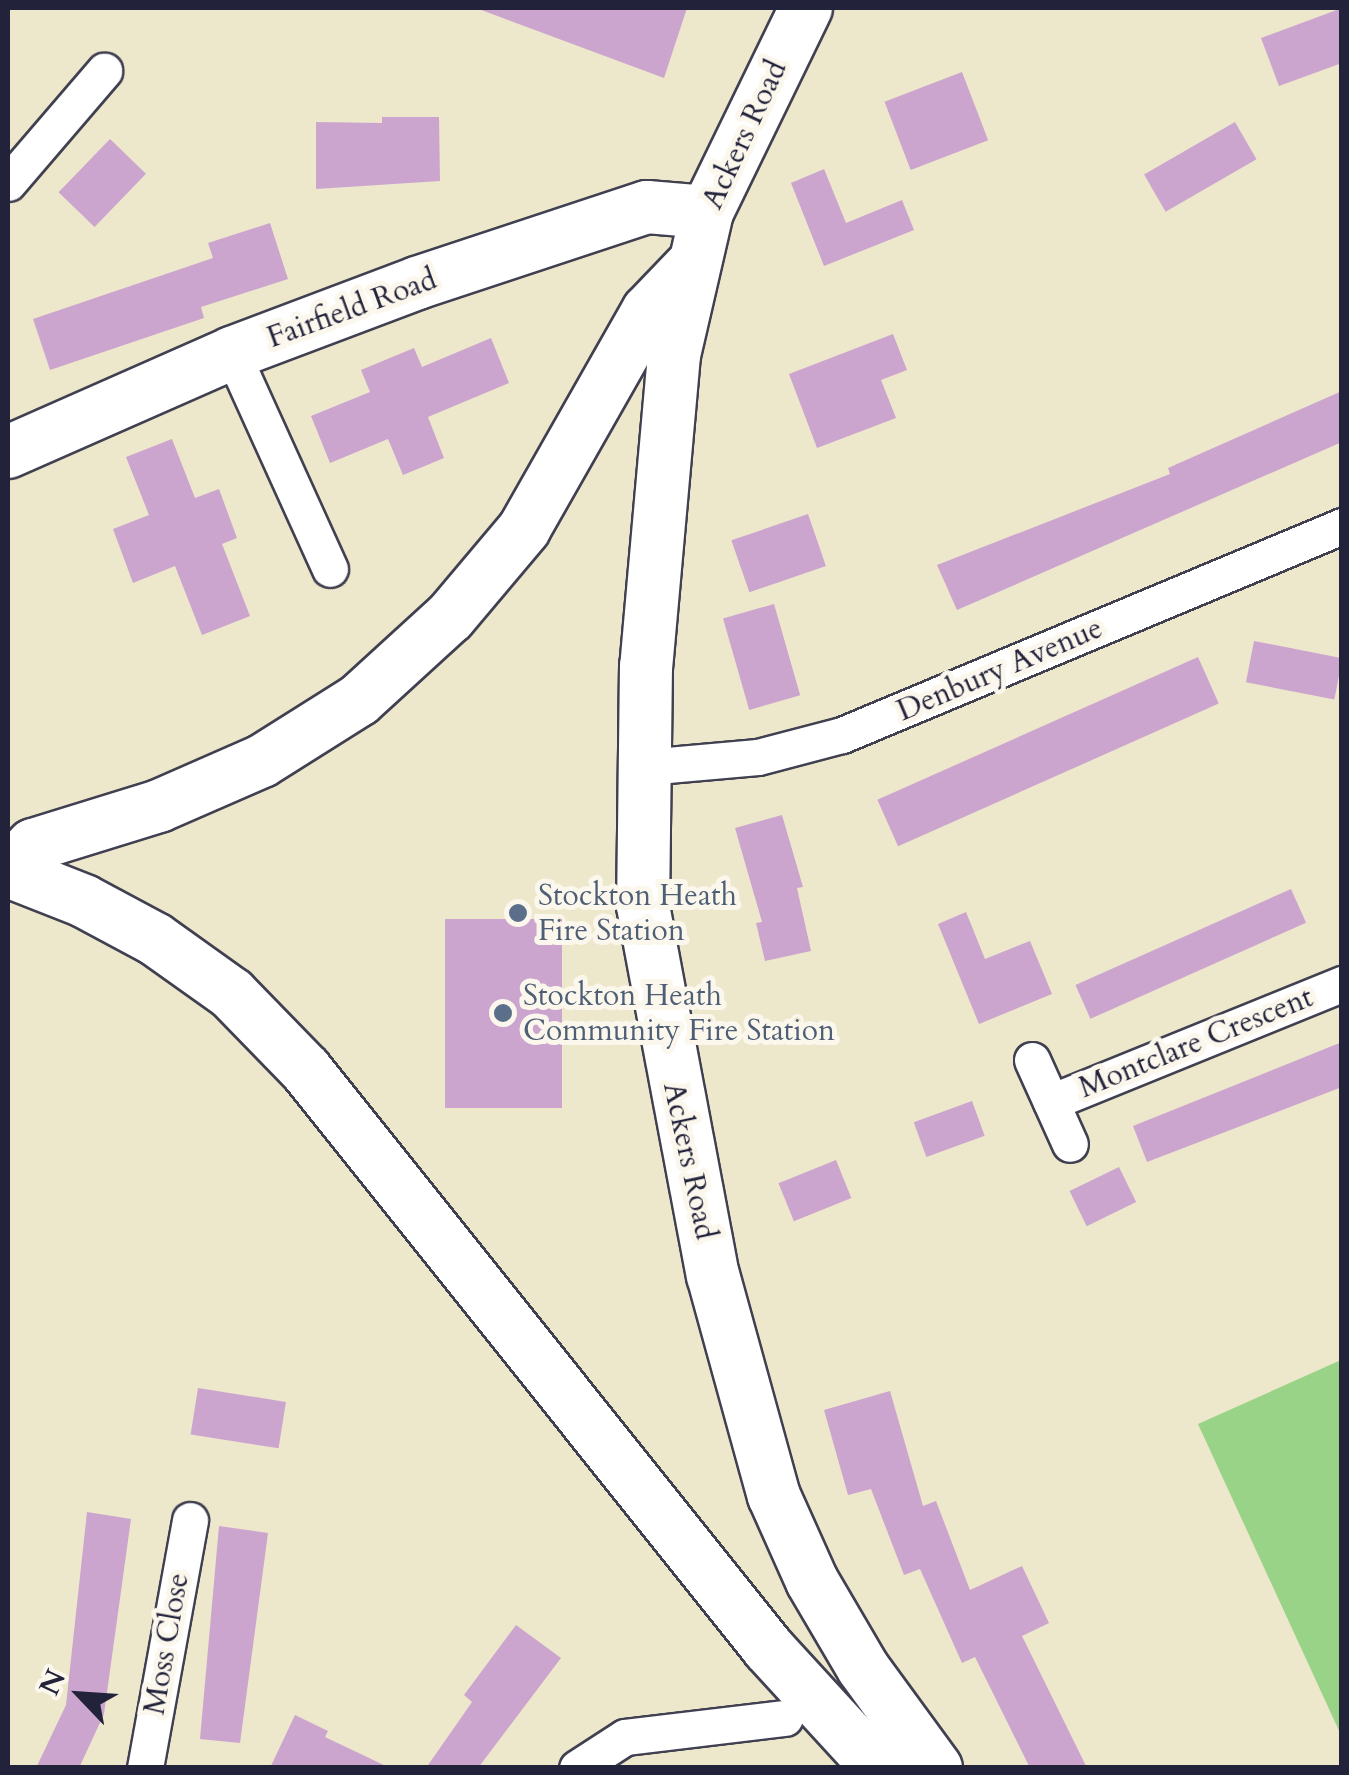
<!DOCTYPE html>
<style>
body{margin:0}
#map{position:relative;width:1349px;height:1775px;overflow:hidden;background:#ede7cb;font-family:Cardo,serif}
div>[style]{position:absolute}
.green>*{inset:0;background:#99d387}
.building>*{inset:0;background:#cca5cf;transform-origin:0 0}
.roads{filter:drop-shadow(2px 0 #404051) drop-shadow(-2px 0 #404051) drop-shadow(0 2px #404051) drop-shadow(0 -2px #404051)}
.street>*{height:35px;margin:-17.5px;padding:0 17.5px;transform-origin:17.5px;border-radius:17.5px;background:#fff}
.secondary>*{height:52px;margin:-26px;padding:0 26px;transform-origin:26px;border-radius:26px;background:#fff}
.dots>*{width:28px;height:28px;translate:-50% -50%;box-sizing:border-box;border:5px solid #fbf7ec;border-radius:50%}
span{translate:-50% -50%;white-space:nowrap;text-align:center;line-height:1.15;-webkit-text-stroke:10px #fbf7ec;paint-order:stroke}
.street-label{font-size:30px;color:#22223b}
.service-label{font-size:30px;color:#4e5e75}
.left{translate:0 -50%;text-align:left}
.frame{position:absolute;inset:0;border:10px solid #22223b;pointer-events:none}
.north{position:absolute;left:30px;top:1645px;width:100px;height:100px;-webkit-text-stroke:8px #fbf7ec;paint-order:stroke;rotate:295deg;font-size:28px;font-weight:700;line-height:40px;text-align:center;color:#22223b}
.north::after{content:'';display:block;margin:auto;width:35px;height:45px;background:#22223b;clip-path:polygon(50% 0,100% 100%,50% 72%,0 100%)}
</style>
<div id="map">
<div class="green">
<i style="clip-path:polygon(1341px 1360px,1341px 1735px,1198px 1424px)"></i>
</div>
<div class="building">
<i style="clip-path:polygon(476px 8px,687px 8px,664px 78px)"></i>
<i style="clip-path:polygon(1342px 8px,1342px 63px,1279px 86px,1261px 38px)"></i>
<i style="left:962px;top:72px;width:73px;height:83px;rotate:69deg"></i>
<i style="clip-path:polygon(382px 117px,439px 117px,440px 181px,316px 189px,316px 122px,382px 123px)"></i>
<i style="left:1235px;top:122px;width:43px;height:105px;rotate:60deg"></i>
<i style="left:110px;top:139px;width:50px;height:74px;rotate:44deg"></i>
<i style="clip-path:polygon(824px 169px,846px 223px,902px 200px,914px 230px,824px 266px,791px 183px)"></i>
<i style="clip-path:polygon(270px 223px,288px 279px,201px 307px,204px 318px,50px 370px,33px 319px,213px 258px,208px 243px)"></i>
<i style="clip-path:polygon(893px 334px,907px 370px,881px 380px,896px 418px,817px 448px,789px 374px)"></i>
<i style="clip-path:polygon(491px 338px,509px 383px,428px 417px,444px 458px,403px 475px,388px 439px,330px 463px,311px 416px,370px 392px,361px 370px,414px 348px,422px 367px)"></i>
<i style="clip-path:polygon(1342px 391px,1342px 442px,957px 610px,937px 565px,1170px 474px,1168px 468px)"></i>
<i style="clip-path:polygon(172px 439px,195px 498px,219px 489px,237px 538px,222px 544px,250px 616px,202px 635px,175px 566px,133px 583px,113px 529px,149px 515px,126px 457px)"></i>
<i style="left:808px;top:514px;width:55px;height:81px;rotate:71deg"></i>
<i style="left:774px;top:604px;width:95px;height:53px;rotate:74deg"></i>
<i style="left:1254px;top:641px;width:90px;height:42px;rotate:11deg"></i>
<i style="left:1198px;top:657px;width:51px;height:351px;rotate:66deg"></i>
<i style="clip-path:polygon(782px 815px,803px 887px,797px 888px,811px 951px,765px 961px,756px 923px,762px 922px,735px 828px)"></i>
<i style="left:1291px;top:889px;width:37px;height:236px;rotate:66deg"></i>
<i style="clip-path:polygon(966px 912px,985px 959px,1030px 941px,1052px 994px,979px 1024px,938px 924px)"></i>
<i style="left:445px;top:919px;width:117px;height:189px"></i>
<i style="clip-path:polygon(1342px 1042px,1342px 1087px,1147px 1162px,1133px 1126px)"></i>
<i style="left:972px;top:1101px;width:37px;height:62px;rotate:70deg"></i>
<i style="left:836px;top:1160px;width:41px;height:62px;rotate:68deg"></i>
<i style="left:1119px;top:1167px;width:39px;height:55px;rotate:64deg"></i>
<i style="left:198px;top:1388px;width:89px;height:47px;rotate:9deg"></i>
<i style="clip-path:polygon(890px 1391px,923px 1506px,936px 1501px,970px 1590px,1022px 1566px,1049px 1623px,1022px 1636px,1087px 1768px,1030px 1768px,975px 1657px,962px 1663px,920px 1569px,904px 1575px,871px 1489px,848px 1495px,824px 1410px)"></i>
<i style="clip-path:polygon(87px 1512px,131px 1519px,104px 1714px,79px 1768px,36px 1768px,66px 1705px)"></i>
<i style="clip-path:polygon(219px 1526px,268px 1533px,240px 1743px,200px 1739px)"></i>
<i style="clip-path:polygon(516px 1625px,561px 1658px,478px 1768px,426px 1768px,472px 1702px,464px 1695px)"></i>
<i style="clip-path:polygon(295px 1715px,328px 1731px,325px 1737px,390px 1768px,270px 1768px)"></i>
</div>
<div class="roads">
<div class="street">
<i style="left:8px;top:183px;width:148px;rotate:-49.4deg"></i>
<i style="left:232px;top:353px;width:237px;rotate:65.6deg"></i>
<i style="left:645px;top:767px;width:113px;rotate:-5.1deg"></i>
<i style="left:758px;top:757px;width:87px;rotate:-14.7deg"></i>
<i style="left:842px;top:735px;width:542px;rotate:-22.68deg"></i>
<i style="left:1032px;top:1060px;width:92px;rotate:65.7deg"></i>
<i style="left:1051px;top:1102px;width:314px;rotate:-22.1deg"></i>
<i style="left:145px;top:1768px;width:252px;rotate:-79.7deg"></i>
<i style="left:577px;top:1768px;width:57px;rotate:-32.9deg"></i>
<i style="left:625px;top:1737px;width:161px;rotate:-6.8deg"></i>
</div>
<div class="secondary">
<i style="left:806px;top:8px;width:227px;rotate:115.9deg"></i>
<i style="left:707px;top:212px;width:147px;rotate:103deg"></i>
<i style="left:674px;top:355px;width:312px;rotate:95.1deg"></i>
<i style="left:646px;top:666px;width:240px;rotate:90.7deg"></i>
<i style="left:643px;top:906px;width:376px;rotate:79.3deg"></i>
<i style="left:713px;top:1275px;width:229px;rotate:74.6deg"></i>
<i style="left:774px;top:1496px;width:93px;rotate:65.9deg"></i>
<i style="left:812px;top:1581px;width:101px;rotate:59.6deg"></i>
<i style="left:863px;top:1668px;width:124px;rotate:53.9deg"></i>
<i style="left:8px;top:452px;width:245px;rotate:-23.8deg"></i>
<i style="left:232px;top:353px;width:198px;rotate:-20.7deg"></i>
<i style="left:417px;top:283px;width:242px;rotate:-18.3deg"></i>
<i style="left:647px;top:207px;width:60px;rotate:4.8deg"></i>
<i style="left:8px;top:871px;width:82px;rotate:21.5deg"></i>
<i style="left:84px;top:901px;width:81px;rotate:28.2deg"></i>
<i style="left:155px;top:939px;width:95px;rotate:35.5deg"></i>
<i style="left:232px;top:994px;width:106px;rotate:45.8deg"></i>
<i style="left:306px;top:1070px;width:740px;rotate:51.36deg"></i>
<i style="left:768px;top:1648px;width:163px;rotate:47.5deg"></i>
<i style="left:8px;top:871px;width:36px;rotate:-46deg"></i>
<i style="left:33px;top:845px;width:132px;rotate:-17.2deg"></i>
<i style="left:159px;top:806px;width:112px;rotate:-23.6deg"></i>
<i style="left:262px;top:761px;width:115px;rotate:-32.2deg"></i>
<i style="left:359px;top:700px;width:123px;rotate:-42.4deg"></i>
<i style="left:450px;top:617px;width:115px;rotate:-49.9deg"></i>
<i style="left:524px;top:529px;width:251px;rotate:-60.4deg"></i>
<i style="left:648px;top:311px;width:61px;rotate:-46.3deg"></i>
</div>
</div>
<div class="dots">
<i style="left:518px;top:913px;background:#5c6f8a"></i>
<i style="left:503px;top:1013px;background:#5c6f8a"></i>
</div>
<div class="street-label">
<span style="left:745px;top:135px;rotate:-65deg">Ackers Road</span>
<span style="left:352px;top:309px;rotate:-20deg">Fairfield Road</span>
<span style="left:1000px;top:670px;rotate:-23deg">Denbury Avenue</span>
<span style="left:1196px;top:1043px;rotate:-22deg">Montclare Crescent</span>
<span style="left:689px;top:1161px;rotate:78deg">Ackers Road</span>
<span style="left:167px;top:1644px;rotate:-80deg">Moss Close</span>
</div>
<div class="service-label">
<span class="left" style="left:538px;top:913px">Stockton Heath<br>Fire Station</span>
<span class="left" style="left:523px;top:1013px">Stockton Heath<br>Community Fire Station</span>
</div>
<div class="frame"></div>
<div class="north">N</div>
</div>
